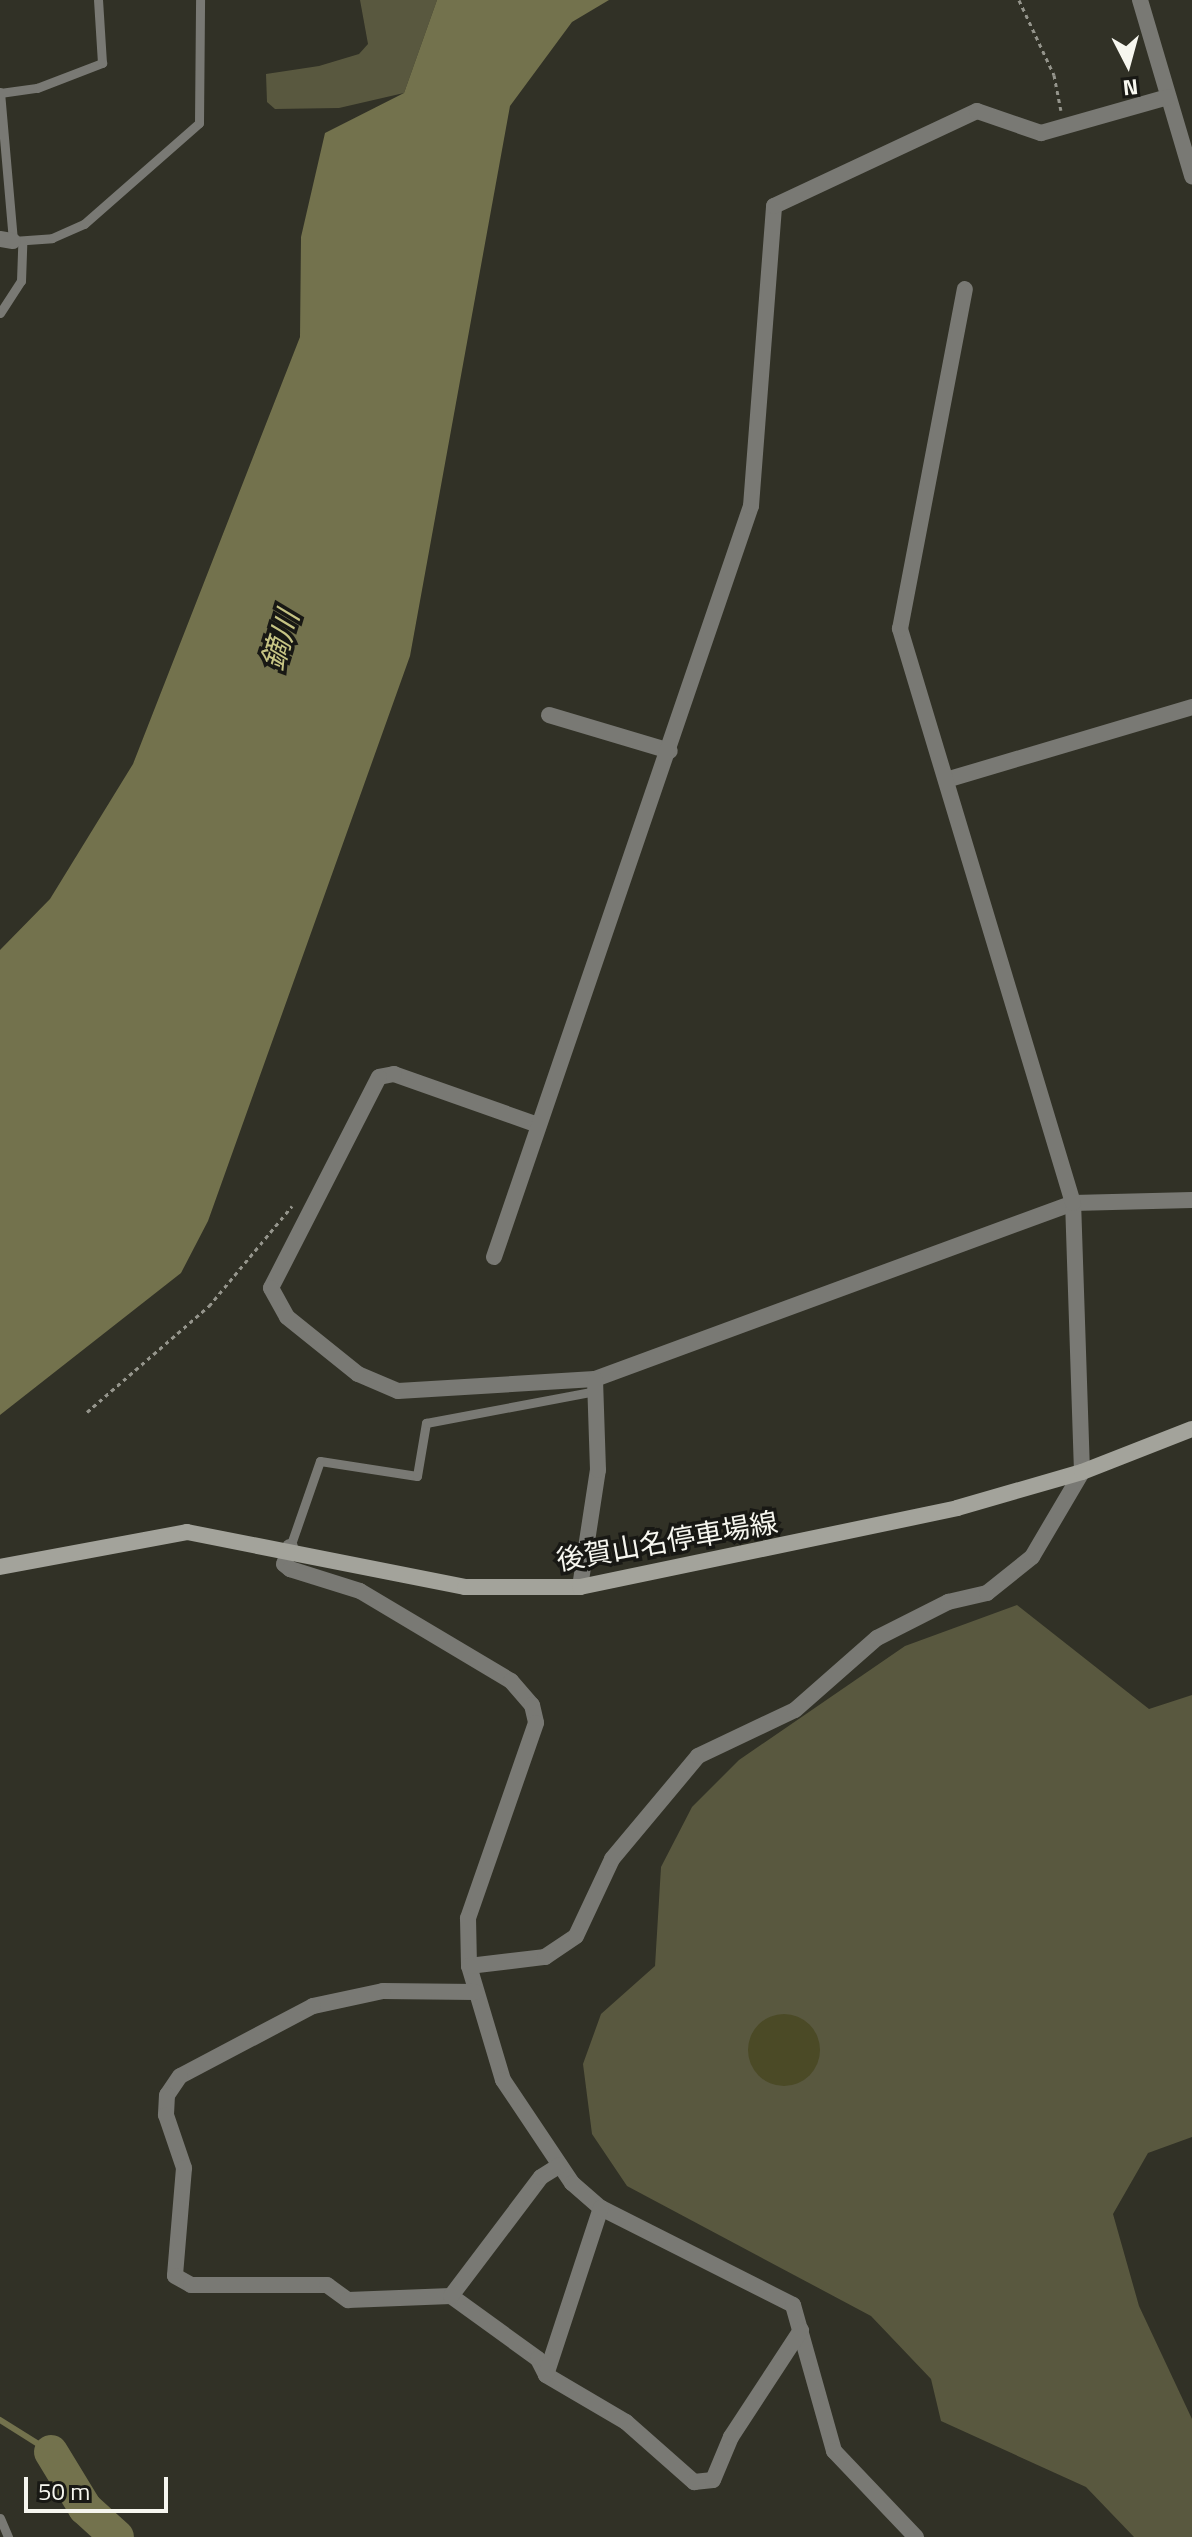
<!DOCTYPE html>
<meta charset="utf-8">
<style>
body{margin:0}
#map{position:relative;width:1192px;height:2537px;overflow:hidden;background:#313126;font-family:"Titillium Web","Noto Sans JP",sans-serif}
div>[style]{position:absolute}
.green>*{inset:0;background:#59583f}
.water>*{inset:0;background:#73724d}
.stream>*{height:6px;margin:-3px;padding:0 3px;transform-origin:3px;border-radius:3px;background:#73724d}
.river>*{height:34px;margin:-17px;padding:0 17px;transform-origin:17px;border-radius:17px;background:#73724d}
.building>*{inset:0;background:#4b4a26}
.round{border-radius:50%}
.path>*{height:3px;margin-top:-1.5px;transform-origin:0;background:repeating-linear-gradient(90deg,#95958c 0 4px,transparent 0 8px)}
.lane>*{height:9px;margin:-4.5px;padding:0 4.5px;transform-origin:4.5px;border-radius:4.5px;background:#797974}
.street>*{height:16px;margin:-8px;padding:0 8px;transform-origin:8px;border-radius:8px;background:#797974}
.secondary>*{height:16px;margin:-8px;padding:0 8px;transform-origin:8px;border-radius:8px;background:#a3a39b}
span{translate:-50% -50%;white-space:nowrap;text-align:center;line-height:1.15;-webkit-text-stroke:7px #181814;paint-order:stroke}
.street-label{font-size:28px;color:#f6f6ef}
.water-label{font-size:30px;color:#c6c484;font-style:italic}
.north{position:absolute;left:1088px;top:24px;width:80px;height:80px;-webkit-text-stroke:6px #181814;paint-order:stroke;rotate:174deg;font-size:22px;font-weight:700;line-height:32px;text-align:center;color:#f6f6ef}
.north::after{content:'';display:block;margin:auto;width:28px;height:36px;background:#f6f6ef;clip-path:polygon(50% 0,100% 100%,50% 72%,0 100%)}
.scale{position:absolute;left:24px;top:2477px;width:144px;height:36px;box-sizing:border-box;border:4px solid #f6f6ef;border-top:0;padding-left:10px;font-size:24px;line-height:28px;white-space:nowrap;color:#f6f6ef;-webkit-text-stroke:6px #181814;paint-order:stroke}
</style>
<div id="map">
<div class="green">
<i style="clip-path:polygon(360px 0,437px 0,404px 93px,339px 108px,275px 109px,267px 102px,266px 74px,319px 66px,359px 54px,368px 44px)"></i>
<i style="clip-path:polygon(1017px 1605px,1149px 1709px,1192px 1695px,1192px 2137px,1148px 2153px,1113px 2214px,1139px 2306px,1192px 2419px,1192px 2537px,1134px 2537px,1086px 2487px,941px 2421px,931px 2379px,871px 2316px,627px 2186px,592px 2134px,583px 2064px,601px 2014px,655px 1966px,661px 1867px,692px 1807px,739px 1760px,905px 1646px)"></i>
</div>
<div class="water">
<i style="clip-path:polygon(437px 0,609px 0,572px 22px,510px 106px,410px 656px,208px 1221px,181px 1273px,0 1415px,0 950px,50px 899px,133px 764px,300px 337px,301px 237px,325px 133px,404px 93px)"></i>
</div>
<div class="stream">
<i style="left:0;top:2420px;width:60px;rotate:32.1deg"></i>
</div>
<div class="river">
<i style="left:51px;top:2452px;width:66px;rotate:58.7deg"></i>
<i style="left:85px;top:2508px;width:43px;rotate:42.2deg"></i>
</div>
<div class="building">
<i class="round" style="left:748px;top:2014px;width:72px;height:72px"></i>
</div>
<div class="path">
<i style="left:1019px;top:0;width:83px;rotate:65deg"></i>
<i style="left:1054px;top:75px;width:36px;rotate:79deg"></i>
<i style="left:87px;top:1412px;width:162px;rotate:-41deg"></i>
<i style="left:209px;top:1306px;width:130px;rotate:-50.3deg"></i>
</div>
<div class="lane">
<i style="left:0;top:92px;width:150px;rotate:85deg"></i>
<i style="left:13px;top:241px;width:39px;rotate:-4deg"></i>
<i style="left:52px;top:238px;width:35px;rotate:-24deg"></i>
<i style="left:84px;top:224px;width:153px;rotate:-41.3deg"></i>
<i style="left:199px;top:123px;width:123px;rotate:-89.5deg"></i>
<i style="left:0;top:93px;width:37px;rotate:-8deg"></i>
<i style="left:37px;top:88px;width:70px;rotate:-21deg"></i>
<i style="left:102px;top:63px;width:63px;rotate:-93.6deg"></i>
<i style="left:0;top:313px;width:38px;rotate:-57deg"></i>
<i style="left:21px;top:281px;width:38px;rotate:-88deg"></i>
<i style="left:290px;top:1547px;width:91px;rotate:-70.8deg"></i>
<i style="left:320px;top:1461px;width:98px;rotate:8.8deg"></i>
<i style="left:417px;top:1476px;width:54px;rotate:-80.4deg"></i>
<i style="left:426px;top:1423px;width:172px;rotate:-10.7deg"></i>
<i style="left:0;top:2518px;width:21px;rotate:67deg"></i>
</div>
<div class="street">
<i style="left:1140px;top:0;width:184px;rotate:73.5deg"></i>
<i style="left:0;top:239px;width:13px;rotate:9deg"></i>
<i style="left:549px;top:715px;width:126px;rotate:16.6deg"></i>
<i style="left:946px;top:780px;width:257px;rotate:-16.5deg"></i>
<i style="left:538px;top:1125px;width:153px;rotate:-160.5deg"></i>
<i style="left:394px;top:1074px;width:15px;rotate:169deg"></i>
<i style="left:379px;top:1077px;width:237px;rotate:117.1deg"></i>
<i style="left:271px;top:1288px;width:33px;rotate:61deg"></i>
<i style="left:287px;top:1317px;width:91px;rotate:38.8deg"></i>
<i style="left:358px;top:1374px;width:43px;rotate:23deg"></i>
<i style="left:398px;top:1391px;width:197px;rotate:-3.5deg"></i>
<i style="left:595px;top:1379px;width:509px;rotate:-20.21deg"></i>
<i style="left:1073px;top:1203px;width:119px;rotate:-1.4deg"></i>
<i style="left:494px;top:1257px;width:794px;rotate:-71.11deg"></i>
<i style="left:751px;top:506px;width:301px;rotate:-85.6deg"></i>
<i style="left:774px;top:206px;width:224px;rotate:-25.1deg"></i>
<i style="left:977px;top:111px;width:68px;rotate:19deg"></i>
<i style="left:1041px;top:133px;width:132px;rotate:-15.8deg"></i>
<i style="left:290px;top:1547px;width:18px;rotate:109deg"></i>
<i style="left:284px;top:1564px;width:8px;rotate:40deg"></i>
<i style="left:290px;top:1569px;width:73px;rotate:17.4deg"></i>
<i style="left:360px;top:1591px;width:176px;rotate:30.8deg"></i>
<i style="left:511px;top:1681px;width:32px;rotate:49deg"></i>
<i style="left:532px;top:1705px;width:18px;rotate:77deg"></i>
<i style="left:536px;top:1723px;width:207px;rotate:109.2deg"></i>
<i style="left:468px;top:1918px;width:48px;rotate:88.8deg"></i>
<i style="left:469px;top:1966px;width:119px;rotate:73.4deg"></i>
<i style="left:503px;top:2080px;width:124px;rotate:56.2deg"></i>
<i style="left:572px;top:2183px;width:38px;rotate:41deg"></i>
<i style="left:601px;top:2208px;width:215px;rotate:26.8deg"></i>
<i style="left:793px;top:2305px;width:152px;rotate:74.3deg"></i>
<i style="left:834px;top:2451px;width:119px;rotate:46.4deg"></i>
<i style="left:580px;top:1587px;width:118px;rotate:-81.3deg"></i>
<i style="left:598px;top:1470px;width:91px;rotate:-91.9deg"></i>
<i style="left:469px;top:1966px;width:77px;rotate:-6.8deg"></i>
<i style="left:545px;top:1957px;width:37px;rotate:-34deg"></i>
<i style="left:576px;top:1936px;width:85px;rotate:-64.9deg"></i>
<i style="left:612px;top:1859px;width:134px;rotate:-50.1deg"></i>
<i style="left:698px;top:1756px;width:107px;rotate:-25.4deg"></i>
<i style="left:795px;top:1710px;width:109px;rotate:-41.3deg"></i>
<i style="left:877px;top:1638px;width:80px;rotate:-26.9deg"></i>
<i style="left:948px;top:1602px;width:40px;rotate:-13deg"></i>
<i style="left:987px;top:1593px;width:58px;rotate:-38.7deg"></i>
<i style="left:1032px;top:1557px;width:99px;rotate:-59.5deg"></i>
<i style="left:1082px;top:1472px;width:269px;rotate:-91.9deg"></i>
<i style="left:1073px;top:1203px;width:600px;rotate:-106.77deg"></i>
<i style="left:900px;top:629px;width:346px;rotate:-79.2deg"></i>
<i style="left:475px;top:1992px;width:92px;rotate:-179.4deg"></i>
<i style="left:383px;top:1991px;width:72px;rotate:167.9deg"></i>
<i style="left:313px;top:2006px;width:150px;rotate:152.2deg"></i>
<i style="left:180px;top:2076px;width:23px;rotate:124deg"></i>
<i style="left:167px;top:2095px;width:20px;rotate:93deg"></i>
<i style="left:166px;top:2115px;width:56px;rotate:71.2deg"></i>
<i style="left:184px;top:2168px;width:108px;rotate:94.8deg"></i>
<i style="left:175px;top:2276px;width:18px;rotate:29deg"></i>
<i style="left:191px;top:2285px;width:136px"></i>
<i style="left:327px;top:2285px;width:26px;rotate:36deg"></i>
<i style="left:348px;top:2300px;width:103px;rotate:-2.2deg"></i>
<i style="left:451px;top:2296px;width:107px;rotate:35.9deg"></i>
<i style="left:538px;top:2359px;width:18px;rotate:63deg"></i>
<i style="left:546px;top:2375px;width:93px;rotate:30.4deg"></i>
<i style="left:626px;top:2422px;width:91px;rotate:41.4deg"></i>
<i style="left:694px;top:2482px;width:19px;rotate:-6deg"></i>
<i style="left:713px;top:2480px;width:47px;rotate:-67.3deg"></i>
<i style="left:731px;top:2437px;width:128px;rotate:-56.8deg"></i>
<i style="left:451px;top:2296px;width:149px;rotate:-52.9deg"></i>
<i style="left:541px;top:2177px;width:22px;rotate:-32deg"></i>
<i style="left:546px;top:2375px;width:176px;rotate:-71.8deg"></i>
</div>
<div class="secondary">
<i style="left:0;top:1567px;width:190px;rotate:-10.6deg"></i>
<i style="left:187px;top:1532px;width:283px;rotate:11.2deg"></i>
<i style="left:465px;top:1587px;width:115px"></i>
<i style="left:580px;top:1587px;width:385px;rotate:-11.8deg"></i>
<i style="left:957px;top:1508px;width:130px;rotate:-16.1deg"></i>
<i style="left:1082px;top:1472px;width:118px;rotate:-21.4deg"></i>
</div>
<div class="street-label">
<span style="left:667px;top:1541px;rotate:-10deg">後賀山名停車場線</span>
</div>
<div class="water-label">
<span style="left:280px;top:640px;rotate:-73deg">鏑川</span>
</div>
<div class="north">N</div>
<div class="scale">50 m</div>
</div>
